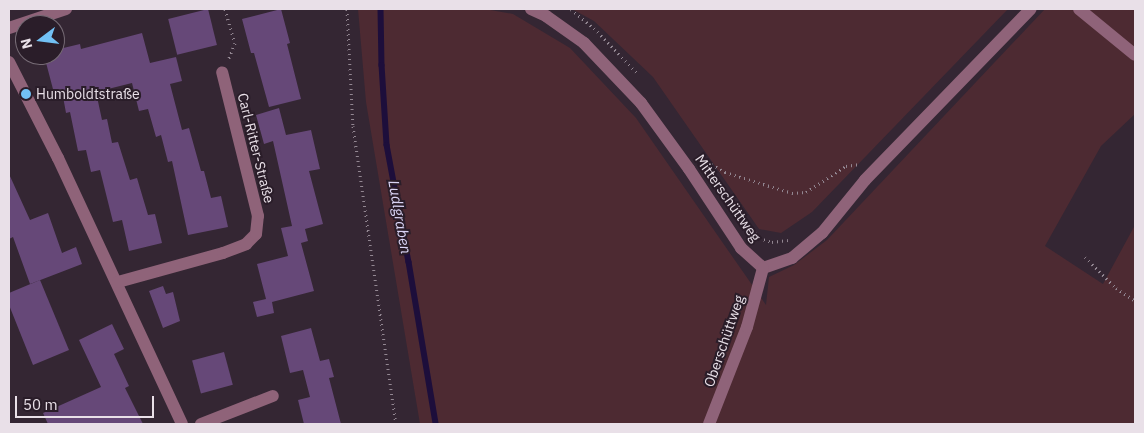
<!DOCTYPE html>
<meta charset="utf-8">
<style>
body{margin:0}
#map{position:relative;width:1144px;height:433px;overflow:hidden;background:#342633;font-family:"IBM Plex Sans",sans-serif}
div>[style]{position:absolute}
.green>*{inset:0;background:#4d2a32}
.stream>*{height:5.5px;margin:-2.75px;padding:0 2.75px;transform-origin:2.75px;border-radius:2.75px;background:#1d0e3b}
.building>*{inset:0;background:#664878;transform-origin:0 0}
.path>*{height:3px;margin-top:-1.5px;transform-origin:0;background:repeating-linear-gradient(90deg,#938792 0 1px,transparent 0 5px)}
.minor>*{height:12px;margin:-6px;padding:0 6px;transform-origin:6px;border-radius:6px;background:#8f6379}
.dots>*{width:14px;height:14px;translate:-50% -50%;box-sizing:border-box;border:2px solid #2a1d29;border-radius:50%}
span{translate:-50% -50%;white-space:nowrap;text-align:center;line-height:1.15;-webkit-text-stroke:4px #2a1d29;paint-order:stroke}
.poi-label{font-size:14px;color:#e9e0e8}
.left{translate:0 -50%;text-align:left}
.street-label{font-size:14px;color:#e9e0e8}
.water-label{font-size:15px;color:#dad4f5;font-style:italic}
.frame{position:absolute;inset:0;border:10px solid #e9e0e8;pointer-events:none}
.north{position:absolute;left:15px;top:15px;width:50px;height:50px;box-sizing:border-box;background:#2a1d29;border:1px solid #766b75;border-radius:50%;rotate:255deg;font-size:14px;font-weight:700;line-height:20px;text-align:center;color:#e9e0e8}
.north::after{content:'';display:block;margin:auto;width:18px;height:22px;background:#72c1f5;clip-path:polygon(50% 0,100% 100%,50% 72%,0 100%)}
.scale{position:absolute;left:15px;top:396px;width:139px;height:22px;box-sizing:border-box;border:2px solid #e9e0e8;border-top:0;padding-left:6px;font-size:15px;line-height:18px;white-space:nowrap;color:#e9e0e8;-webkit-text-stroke:4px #2a1d29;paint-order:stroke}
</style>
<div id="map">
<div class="green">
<i style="clip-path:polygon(358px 9px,485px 9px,513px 14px,570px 48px,636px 118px,766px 305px,769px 277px,794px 265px,827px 240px,1045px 9px,1135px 9px,1135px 114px,1101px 146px,1045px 246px,1103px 284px,1135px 225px,1135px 424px,420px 424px,366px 102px)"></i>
<i style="clip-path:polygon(572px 9px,1008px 9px,812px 212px,781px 233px,759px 229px,653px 77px,594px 21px)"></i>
</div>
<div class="stream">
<i style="left:381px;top:9px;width:56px;rotate:89deg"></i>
<i style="left:382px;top:65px;width:80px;rotate:86.4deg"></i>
<i style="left:387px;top:145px;width:119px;rotate:79.4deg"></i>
<i style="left:409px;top:262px;width:164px;rotate:80.5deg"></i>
</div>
<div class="building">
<i style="left:208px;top:9px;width:37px;height:41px;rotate:76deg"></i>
<i style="clip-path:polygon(281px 9px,290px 43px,287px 44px,301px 99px,269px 107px,254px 53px,251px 53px,242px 19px)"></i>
<i style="clip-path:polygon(142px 33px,150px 63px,176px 57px,182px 81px,170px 84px,182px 130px,189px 128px,201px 171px,204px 171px,211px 198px,221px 196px,228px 227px,188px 235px,172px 161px,168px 162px,161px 135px,156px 137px,148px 109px,139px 111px,132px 83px,96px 92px,102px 120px,107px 119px,112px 143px,118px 142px,130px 180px,137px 178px,148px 215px,155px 214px,162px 243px,129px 251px,122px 220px,113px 222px,100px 170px,91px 172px,86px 150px,78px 151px,70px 112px,66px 113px,62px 91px,54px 93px,44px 55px,55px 55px,55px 50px,80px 44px,81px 49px)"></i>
<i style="clip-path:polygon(279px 108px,286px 135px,311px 130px,320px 169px,309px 171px,323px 224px,305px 229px,308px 241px,301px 243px,314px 291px,272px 302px,274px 313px,257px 317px,253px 302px,266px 299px,257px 264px,288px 256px,281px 228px,292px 226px,273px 141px,264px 144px,256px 115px)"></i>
<i style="clip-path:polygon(9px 174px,30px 220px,48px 213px,62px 253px,76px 247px,82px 264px,30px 284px,13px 237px,9px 239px)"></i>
<i style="clip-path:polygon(40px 280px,69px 350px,33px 365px,9px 305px,9px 293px)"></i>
<i style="clip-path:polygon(163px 286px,166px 294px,173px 292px,180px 321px,163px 328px,149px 291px)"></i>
<i style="clip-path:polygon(112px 324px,124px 349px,114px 354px,129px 386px,125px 388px,143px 424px,48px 424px,43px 413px,101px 387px,79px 340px)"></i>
<i style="clip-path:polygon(311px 328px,320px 361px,329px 359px,334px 377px,329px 378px,341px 424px,304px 424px,298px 400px,310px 397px,303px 370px,290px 373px,281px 336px)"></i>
<i style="left:224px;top:352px;width:34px;height:33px;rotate:75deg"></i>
</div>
<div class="path">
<i style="left:225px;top:9px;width:35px;rotate:74deg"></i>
<i style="left:235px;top:43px;width:18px;rotate:112deg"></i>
<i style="left:347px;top:9px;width:117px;rotate:87.1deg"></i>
<i style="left:353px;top:126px;width:301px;rotate:81.8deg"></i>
<i style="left:571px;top:9px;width:30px;rotate:40deg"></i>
<i style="left:594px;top:28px;width:62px;rotate:46.3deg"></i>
<i style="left:699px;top:156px;width:31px;rotate:32deg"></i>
<i style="left:725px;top:172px;width:70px;rotate:17.4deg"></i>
<i style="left:792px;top:193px;width:14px;rotate:-4deg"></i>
<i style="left:806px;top:192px;width:48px;rotate:-33deg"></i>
<i style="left:846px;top:166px;width:14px;rotate:-8deg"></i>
<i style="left:731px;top:201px;width:46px;rotate:52.9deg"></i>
<i style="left:759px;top:238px;width:14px;rotate:17deg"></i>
<i style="left:772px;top:242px;width:16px;rotate:-7deg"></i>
<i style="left:1085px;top:257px;width:44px;rotate:45deg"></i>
<i style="left:1116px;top:288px;width:23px;rotate:34deg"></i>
</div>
<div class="minor">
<i style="left:531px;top:9px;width:17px;rotate:25deg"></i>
<i style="left:546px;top:16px;width:47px;rotate:35.4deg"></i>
<i style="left:584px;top:43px;width:83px;rotate:46.5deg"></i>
<i style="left:641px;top:103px;width:82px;rotate:54deg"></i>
<i style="left:689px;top:169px;width:95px;rotate:56.6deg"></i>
<i style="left:741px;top:248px;width:30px;rotate:42deg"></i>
<i style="left:1079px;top:9px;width:72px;rotate:39.4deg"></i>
<i style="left:9px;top:28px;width:60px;rotate:-18.4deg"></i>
<i style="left:9px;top:62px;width:108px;rotate:63deg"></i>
<i style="left:58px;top:158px;width:293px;rotate:65deg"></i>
<i style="left:763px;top:268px;width:31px;rotate:-19deg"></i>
<i style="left:792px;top:258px;width:39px;rotate:-40deg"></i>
<i style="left:822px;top:233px;width:68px;rotate:-50.9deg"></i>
<i style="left:865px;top:180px;width:238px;rotate:-45.9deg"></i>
<i style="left:118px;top:282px;width:109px;rotate:-15.4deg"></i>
<i style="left:223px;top:253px;width:25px;rotate:-21deg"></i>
<i style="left:246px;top:244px;width:14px;rotate:-45deg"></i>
<i style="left:256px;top:234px;width:18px;rotate:-84deg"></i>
<i style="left:258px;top:216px;width:148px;rotate:-104deg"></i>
<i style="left:201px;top:424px;width:77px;rotate:-21.3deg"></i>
<i style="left:709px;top:424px;width:104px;rotate:-68.6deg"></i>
<i style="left:747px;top:327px;width:61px;rotate:-74.8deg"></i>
</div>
<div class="dots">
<i style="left:26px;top:94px;background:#72c1f5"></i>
</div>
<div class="poi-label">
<span class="left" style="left:36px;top:94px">Humboldtstraße</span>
</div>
<div class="street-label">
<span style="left:256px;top:148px;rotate:76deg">Carl-Ritter-Straße</span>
<span style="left:728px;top:198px;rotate:55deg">Mitterschüttweg</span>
<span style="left:724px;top:341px;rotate:-71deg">Oberschüttweg</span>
</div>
<div class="water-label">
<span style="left:400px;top:217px;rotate:80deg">Ludlgraben</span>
</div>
<div class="frame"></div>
<div class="north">N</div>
<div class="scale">50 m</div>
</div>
